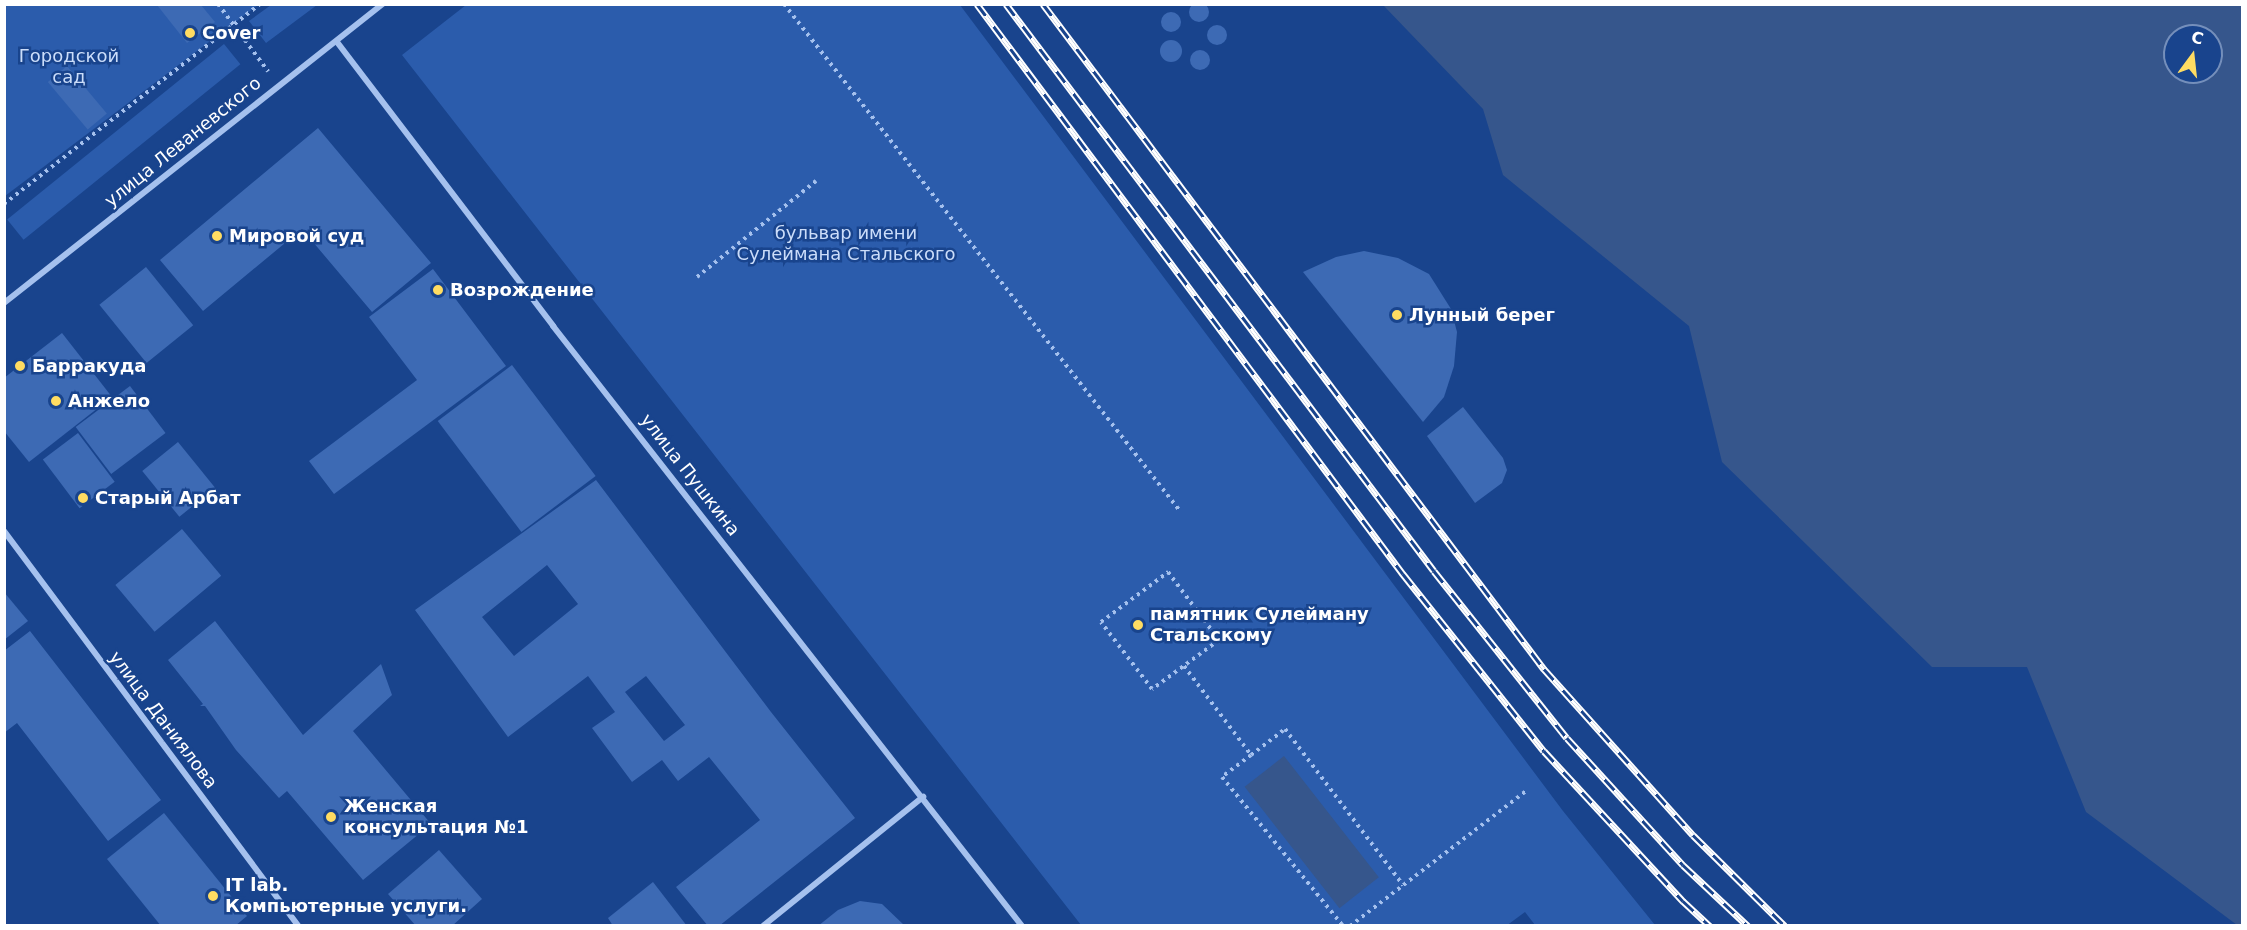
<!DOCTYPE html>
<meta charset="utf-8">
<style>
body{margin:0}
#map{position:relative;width:2247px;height:930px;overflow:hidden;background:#19448d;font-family:"DejaVu Sans",sans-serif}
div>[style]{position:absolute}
.green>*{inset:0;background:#2b5cac;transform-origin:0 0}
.water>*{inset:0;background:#36568c;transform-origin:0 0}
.building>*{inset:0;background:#3d6ab4;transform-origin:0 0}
.round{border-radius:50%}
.path>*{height:4px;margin-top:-2px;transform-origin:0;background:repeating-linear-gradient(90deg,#a5c1ee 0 3px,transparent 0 7.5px)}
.street>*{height:6px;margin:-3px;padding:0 3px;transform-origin:3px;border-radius:3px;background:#a5c1ee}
.rail>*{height:7px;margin-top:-3.5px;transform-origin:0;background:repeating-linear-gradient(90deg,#19448d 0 14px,#fff 0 28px);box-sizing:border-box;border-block:2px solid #fff}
.dots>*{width:16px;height:16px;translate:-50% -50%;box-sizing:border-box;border:3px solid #19448d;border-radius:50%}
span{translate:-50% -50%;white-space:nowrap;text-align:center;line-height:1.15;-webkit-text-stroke:5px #19448d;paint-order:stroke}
.poi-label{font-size:18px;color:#fff;font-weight:700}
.left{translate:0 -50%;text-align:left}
.park-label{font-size:18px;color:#cbddfa}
.street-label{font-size:18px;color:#fff}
.frame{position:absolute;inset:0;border:6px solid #fff;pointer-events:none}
.north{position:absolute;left:2163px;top:24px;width:60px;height:60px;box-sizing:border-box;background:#19448d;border:2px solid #758fbb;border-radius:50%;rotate:15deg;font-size:16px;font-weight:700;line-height:24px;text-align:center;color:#fff}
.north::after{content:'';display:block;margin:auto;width:21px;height:27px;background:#ffdc62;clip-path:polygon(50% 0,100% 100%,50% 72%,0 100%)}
</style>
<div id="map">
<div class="green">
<i style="clip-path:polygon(5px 5px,258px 5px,5px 196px)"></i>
<i style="clip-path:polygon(271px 5px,271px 4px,317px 5px,266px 43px,249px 21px)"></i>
<i style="clip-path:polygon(466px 5px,960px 5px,1563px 811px,1655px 925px,1535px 925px,1525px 912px,1506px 926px,1081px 925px,402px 55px)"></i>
<i style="left:224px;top:44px;width:26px;height:279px;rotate:51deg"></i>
</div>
<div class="water">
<i style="clip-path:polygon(evenodd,1383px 5px,2242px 5px,2242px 925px,2237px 925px,2086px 812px,2027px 667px,1932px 667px,1722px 462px,1689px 326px,1503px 175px,1483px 109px,1383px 5px,2175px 36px,2211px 36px,2211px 72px,2175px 72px,2175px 36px)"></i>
<i style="left:1284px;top:756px;width:154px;height:50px;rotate:52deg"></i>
</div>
<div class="building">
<i class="round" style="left:1189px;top:2px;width:20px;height:20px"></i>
<i style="clip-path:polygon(157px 5px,201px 5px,215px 22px,187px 43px)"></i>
<i class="round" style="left:1161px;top:12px;width:20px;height:20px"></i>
<i class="round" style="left:1207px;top:25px;width:20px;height:20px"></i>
<i class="round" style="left:1160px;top:40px;width:22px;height:22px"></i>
<i class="round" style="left:1190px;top:50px;width:20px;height:20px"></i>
<i style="left:67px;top:66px;width:62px;height:25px;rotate:50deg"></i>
<i style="clip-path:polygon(318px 128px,431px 263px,372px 312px,302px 229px,203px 311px,160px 260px)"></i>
<i style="clip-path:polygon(1364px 251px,1398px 258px,1429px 274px,1451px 309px,1457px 332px,1454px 366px,1444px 397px,1423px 422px,1303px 272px,1336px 257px)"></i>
<i style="left:146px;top:267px;width:75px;height:60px;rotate:51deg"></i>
<i style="clip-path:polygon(433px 269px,506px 366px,334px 494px,309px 461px,417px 380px,369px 317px)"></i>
<i style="clip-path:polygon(62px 333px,112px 397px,29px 462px,4px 431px,4px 378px)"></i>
<i style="left:512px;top:365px;width:139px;height:93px;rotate:53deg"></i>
<i style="left:130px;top:386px;width:59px;height:68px;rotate:53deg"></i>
<i style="clip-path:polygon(1463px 407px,1503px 458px,1507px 470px,1502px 483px,1475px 503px,1427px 436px)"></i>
<i style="left:78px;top:433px;width:61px;height:44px;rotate:53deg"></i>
<i style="left:178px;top:442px;width:59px;height:46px;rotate:51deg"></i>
<i style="clip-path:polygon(evenodd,596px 480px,771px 712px,855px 818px,719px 926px,708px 926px,676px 887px,760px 820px,709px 757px,678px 781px,662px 760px,632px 782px,592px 728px,615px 712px,588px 676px,508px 737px,415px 610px,596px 480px,547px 565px,578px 604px,514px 656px,482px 617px,547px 565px,596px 480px,646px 676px,685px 725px,664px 741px,625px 692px,646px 676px)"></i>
<i style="left:182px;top:529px;width:61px;height:87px;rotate:50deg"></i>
<i style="clip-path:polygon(4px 592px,28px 621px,4px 640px)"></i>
<i style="clip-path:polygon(215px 621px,303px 735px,381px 664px,392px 695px,353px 731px,431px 824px,363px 880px,287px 791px,279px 798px,236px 750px,205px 706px,200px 706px,203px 704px,168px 660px)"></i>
<i style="clip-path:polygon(30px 631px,161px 800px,108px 841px,17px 723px,4px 733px,4px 651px)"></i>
<i style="clip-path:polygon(164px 813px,247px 916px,235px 926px,161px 926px,107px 859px)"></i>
<i style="clip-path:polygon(439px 850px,482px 899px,452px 926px,416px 926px,388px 894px)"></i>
<i style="clip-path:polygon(653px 882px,687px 926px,613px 926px,608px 918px)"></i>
<i style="clip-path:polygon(860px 901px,882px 904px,905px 926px,818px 926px,838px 910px)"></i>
</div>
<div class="path">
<i style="left:218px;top:4px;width:84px;rotate:53.3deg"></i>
<i style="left:784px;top:4px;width:643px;rotate:52.01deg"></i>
<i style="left:4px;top:204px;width:325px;rotate:-38deg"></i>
<i style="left:697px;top:277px;width:153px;rotate:-38.9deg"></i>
<i style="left:1168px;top:572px;width:85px;rotate:53.1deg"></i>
<i style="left:1219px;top:640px;width:83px;rotate:143.8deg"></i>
<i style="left:1152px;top:689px;width:84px;rotate:-127.3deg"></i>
<i style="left:1101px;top:622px;width:84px;rotate:-36.7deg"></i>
<i style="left:1184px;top:666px;width:111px;rotate:53deg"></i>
<i style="left:1251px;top:755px;width:36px;rotate:143deg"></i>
<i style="left:1222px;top:777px;width:192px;rotate:50.9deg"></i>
<i style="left:1251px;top:755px;width:43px;rotate:-37.4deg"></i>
<i style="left:1285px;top:729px;width:196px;rotate:52.9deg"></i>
<i style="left:1350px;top:926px;width:223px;rotate:-37.5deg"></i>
</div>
<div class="street">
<i style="left:337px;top:42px;width:357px;rotate:52.7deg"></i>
<i style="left:553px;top:326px;width:762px;rotate:51.99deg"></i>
<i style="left:4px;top:303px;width:482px;rotate:-38.3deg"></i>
<i style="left:4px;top:531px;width:492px;rotate:53.3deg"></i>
<i style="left:763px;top:926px;width:206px;rotate:-38.9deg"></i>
</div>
<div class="rail">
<i style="left:977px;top:4px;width:712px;rotate:53.23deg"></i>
<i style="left:1403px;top:574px;width:226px;rotate:51.5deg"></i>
<i style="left:1544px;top:751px;width:205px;rotate:47.2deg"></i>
<i style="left:1683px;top:901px;width:37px;rotate:43deg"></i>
<i style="left:1006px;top:4px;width:710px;rotate:52.95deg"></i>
<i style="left:1434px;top:571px;width:213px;rotate:51.5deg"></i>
<i style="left:1567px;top:738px;width:172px;rotate:47.6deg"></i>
<i style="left:1683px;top:865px;width:89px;rotate:43.2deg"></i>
<i style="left:1043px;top:4px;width:833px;rotate:53.01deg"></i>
<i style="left:1544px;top:669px;width:223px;rotate:48.1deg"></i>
<i style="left:1693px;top:835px;width:129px;rotate:44.7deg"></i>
</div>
<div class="dots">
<i style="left:190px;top:33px;background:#ffdc62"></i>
<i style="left:217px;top:236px;background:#ffdc62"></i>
<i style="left:438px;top:290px;background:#ffdc62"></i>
<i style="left:1397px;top:315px;background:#ffdc62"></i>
<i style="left:20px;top:366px;background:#ffdc62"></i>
<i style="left:56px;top:401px;background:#ffdc62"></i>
<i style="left:83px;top:498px;background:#ffdc62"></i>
<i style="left:1138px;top:625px;background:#ffdc62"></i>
<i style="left:331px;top:817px;background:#ffdc62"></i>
<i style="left:213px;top:896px;background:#ffdc62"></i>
</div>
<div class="poi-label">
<span class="left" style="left:202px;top:33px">Cover</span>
<span class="left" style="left:229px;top:236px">Мировой суд</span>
<span class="left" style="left:450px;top:290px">Возрождение</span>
<span class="left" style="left:1409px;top:315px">Лунный берег</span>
<span class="left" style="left:32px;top:366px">Барракуда</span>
<span class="left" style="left:68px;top:401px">Анжело</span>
<span class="left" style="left:95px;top:498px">Старый Арбат</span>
<span class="left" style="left:1150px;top:625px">памятник Сулейману<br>Стальскому</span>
<span class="left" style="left:344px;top:817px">Женская<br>консультация №1</span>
<span class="left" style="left:225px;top:896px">IT lab.<br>Компьютерные услуги.</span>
</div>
<div class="park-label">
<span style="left:69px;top:67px">Городской<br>сад</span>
<span style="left:846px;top:244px">бульвар имени<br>Сулеймана Стальского</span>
</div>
<div class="street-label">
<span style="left:183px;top:142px;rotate:-39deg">улица Леваневского</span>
<span style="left:690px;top:475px;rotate:52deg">улица Пушкина</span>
<span style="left:163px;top:720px;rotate:53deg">улица Даниялова</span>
</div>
<div class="frame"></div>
<div class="north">С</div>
</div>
